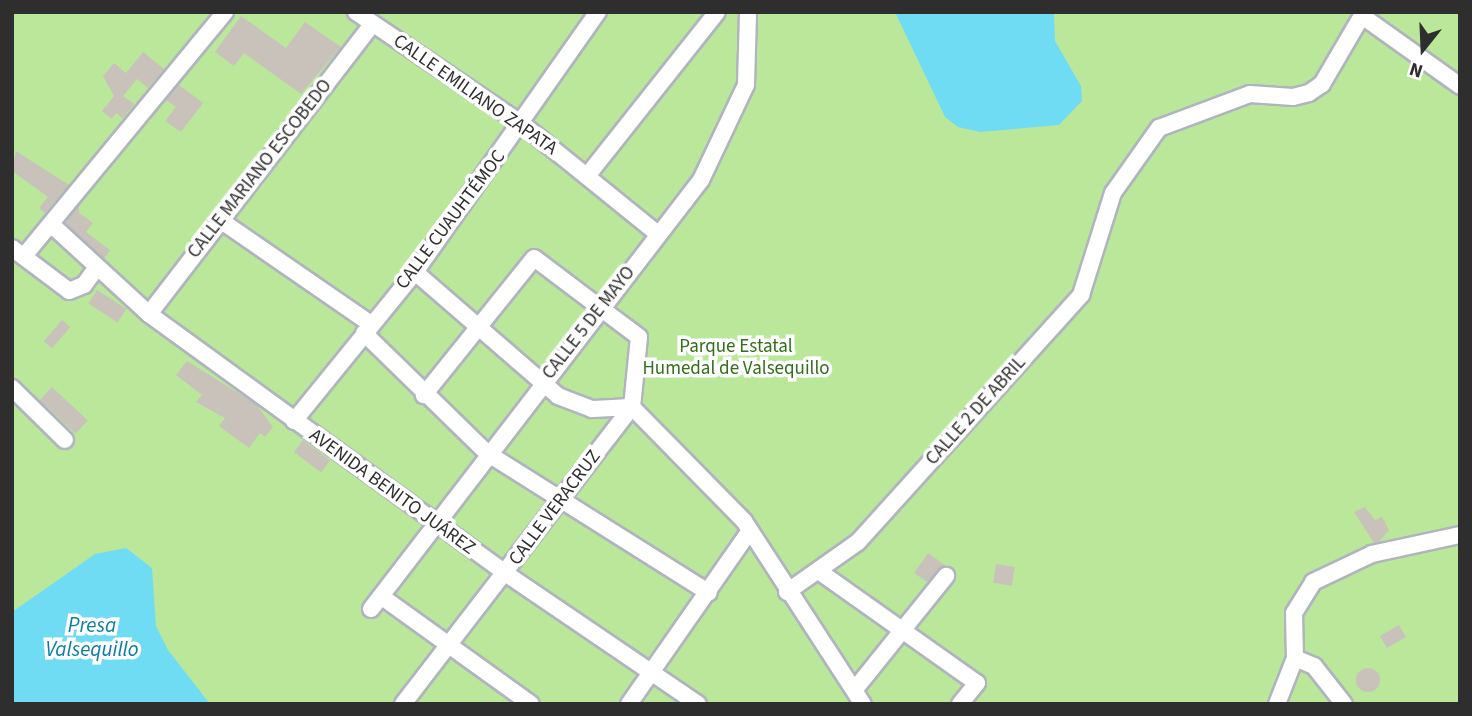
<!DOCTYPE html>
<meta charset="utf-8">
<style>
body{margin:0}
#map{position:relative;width:1472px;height:716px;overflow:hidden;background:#efe7e0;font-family:"Source Sans 3",sans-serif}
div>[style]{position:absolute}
.green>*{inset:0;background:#bbe79b;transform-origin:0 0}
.water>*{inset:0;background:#70dcf4}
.building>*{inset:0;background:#c8c2bb;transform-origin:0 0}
.round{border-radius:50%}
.roads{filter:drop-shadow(2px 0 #b0b4be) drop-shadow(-2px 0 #b0b4be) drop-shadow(0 2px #b0b4be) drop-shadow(0 -2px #b0b4be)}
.minor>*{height:16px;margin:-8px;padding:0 8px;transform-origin:8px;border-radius:8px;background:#fff}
span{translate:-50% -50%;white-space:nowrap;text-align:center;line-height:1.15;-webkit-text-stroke:7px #fff;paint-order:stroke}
.street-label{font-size:19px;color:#2e2e2e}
.park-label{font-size:19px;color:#327018}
.water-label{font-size:21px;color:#087ea7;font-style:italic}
.frame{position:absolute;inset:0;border:14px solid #2e2e2e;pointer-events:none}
.north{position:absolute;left:1388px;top:14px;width:70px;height:70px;-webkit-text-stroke:5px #fff;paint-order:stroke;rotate:198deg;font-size:19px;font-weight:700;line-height:28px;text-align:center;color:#2e2e2e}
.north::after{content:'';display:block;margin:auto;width:24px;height:32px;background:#2e2e2e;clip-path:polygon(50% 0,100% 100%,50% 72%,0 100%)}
</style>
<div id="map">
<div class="green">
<i style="left:12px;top:12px;width:1448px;height:692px"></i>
</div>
<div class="water">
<i style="clip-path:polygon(895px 12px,1054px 12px,1055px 41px,1081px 86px,1082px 101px,1059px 125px,980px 132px,958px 127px,945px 117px)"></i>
<i style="clip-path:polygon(126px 548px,152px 568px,156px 626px,168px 650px,210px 704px,12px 704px,12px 612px,95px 554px)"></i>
</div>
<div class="building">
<i style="clip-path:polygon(241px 16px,286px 48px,305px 22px,341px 47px,301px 94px,244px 53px,234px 66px,215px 52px)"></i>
<i style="clip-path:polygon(143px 52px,164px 69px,148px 88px,137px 79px,123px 96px,134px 104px,123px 118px,116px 113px,112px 119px,102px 111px,114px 96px,103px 76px,114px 63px,126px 73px)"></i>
<i style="clip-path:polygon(179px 85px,203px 103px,181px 132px,165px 121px,176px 107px,166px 100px)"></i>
<i style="clip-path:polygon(16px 151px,69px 185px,45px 213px,39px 208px,48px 197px,12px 171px)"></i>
<i style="clip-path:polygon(79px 205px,79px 213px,93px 223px,86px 232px,110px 250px,104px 259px,65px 223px)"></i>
<i style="left:97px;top:290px;width:35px;height:16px;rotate:33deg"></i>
<i style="left:62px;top:320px;width:11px;height:28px;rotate:41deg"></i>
<i style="clip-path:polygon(187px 361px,256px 404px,273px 427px,265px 437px,260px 433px,249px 448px,219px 426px,225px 418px,196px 402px,202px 395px,176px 375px)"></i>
<i style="left:52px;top:387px;width:49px;height:18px;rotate:43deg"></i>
<i style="left:303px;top:440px;width:34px;height:15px;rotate:37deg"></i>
<i style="clip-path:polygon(1365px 507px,1375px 520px,1382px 517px,1389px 530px,1379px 542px,1374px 543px,1354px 512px)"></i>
<i style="clip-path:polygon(928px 553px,946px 566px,927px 582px,914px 573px)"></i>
<i style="left:996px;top:564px;width:19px;height:19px;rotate:9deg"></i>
<i style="left:1399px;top:625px;width:14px;height:22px;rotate:60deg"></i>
<i class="round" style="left:1356px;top:668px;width:24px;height:24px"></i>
</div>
<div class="roads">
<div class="minor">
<i style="left:356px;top:12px;width:200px;rotate:34deg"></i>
<i style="left:522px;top:124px;width:175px;rotate:39deg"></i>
<i style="left:1362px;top:16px;width:120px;rotate:35.5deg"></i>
<i style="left:587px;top:176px;width:209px;rotate:-51.6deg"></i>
<i style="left:220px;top:220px;width:183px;rotate:34.6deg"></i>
<i style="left:53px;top:226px;width:130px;rotate:42.5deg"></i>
<i style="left:149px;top:314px;width:440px;rotate:36deg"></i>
<i style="left:505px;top:573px;width:233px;rotate:34.2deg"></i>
<i style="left:12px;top:248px;width:71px;rotate:37deg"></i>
<i style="left:69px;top:291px;width:16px;rotate:-22deg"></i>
<i style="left:84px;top:285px;width:22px;rotate:-54deg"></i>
<i style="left:24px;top:256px;width:316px;rotate:-50.5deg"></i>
<i style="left:415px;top:272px;width:189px;rotate:40.9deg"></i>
<i style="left:558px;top:396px;width:36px;rotate:21deg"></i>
<i style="left:592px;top:409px;width:40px;rotate:-2.9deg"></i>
<i style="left:149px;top:314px;width:366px;rotate:-52.4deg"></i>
<i style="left:364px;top:333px;width:172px;rotate:44.3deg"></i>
<i style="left:487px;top:453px;width:262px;rotate:32.2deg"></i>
<i style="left:12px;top:388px;width:74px;rotate:44.5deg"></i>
<i style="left:632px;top:407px;width:160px;rotate:45.5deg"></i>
<i style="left:744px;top:521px;width:218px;rotate:57deg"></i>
<i style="left:294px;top:421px;width:192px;rotate:-50.9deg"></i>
<i style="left:415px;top:272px;width:318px;rotate:-54.9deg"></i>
<i style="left:820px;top:572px;width:192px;rotate:35.3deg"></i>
<i style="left:977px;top:683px;width:27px;rotate:129deg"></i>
<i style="left:787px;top:592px;width:87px;rotate:-35.2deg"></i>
<i style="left:858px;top:542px;width:333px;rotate:-47.9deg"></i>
<i style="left:1081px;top:295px;width:107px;rotate:-72.6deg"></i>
<i style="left:1113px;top:193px;width:80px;rotate:-54.7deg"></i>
<i style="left:1159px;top:128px;width:97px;rotate:-20.5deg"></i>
<i style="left:1250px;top:94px;width:43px;rotate:4deg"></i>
<i style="left:1293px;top:97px;width:16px;rotate:-14deg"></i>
<i style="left:1309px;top:93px;width:16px;rotate:-35deg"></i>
<i style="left:1322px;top:84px;width:83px;rotate:-59.7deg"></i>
<i style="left:382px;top:597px;width:183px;rotate:35.7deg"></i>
<i style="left:371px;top:609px;width:541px;rotate:-52.43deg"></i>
<i style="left:701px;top:180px;width:105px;rotate:-64.7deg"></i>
<i style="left:746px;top:85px;width:73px;rotate:-88.4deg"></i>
<i style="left:1295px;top:658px;width:21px;rotate:23deg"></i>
<i style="left:1314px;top:666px;width:48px;rotate:51.7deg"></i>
<i style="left:856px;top:688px;width:144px;rotate:-51.2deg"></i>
<i style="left:403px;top:704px;width:375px;rotate:-52.4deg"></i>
<i style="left:632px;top:407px;width:70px;rotate:-84.3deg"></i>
<i style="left:639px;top:337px;width:131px;rotate:-143deg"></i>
<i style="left:534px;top:258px;width:176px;rotate:128.8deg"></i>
<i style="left:629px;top:704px;width:210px;rotate:-55.1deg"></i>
<i style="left:1277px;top:704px;width:49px;rotate:-68.6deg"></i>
<i style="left:1295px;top:658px;width:45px;rotate:-91.3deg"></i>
<i style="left:1294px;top:613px;width:36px;rotate:-58deg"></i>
<i style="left:1313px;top:582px;width:65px;rotate:-25.4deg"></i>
<i style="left:1372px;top:554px;width:90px;rotate:-12.2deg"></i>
</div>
</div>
<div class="street-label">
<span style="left:475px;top:95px;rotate:35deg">CALLE EMILIANO ZAPATA</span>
<span style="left:260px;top:169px;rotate:-52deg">CALLE MARIANO ESCOBEDO</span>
<span style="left:451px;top:220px;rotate:-53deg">CALLE CUAUHTÉMOC</span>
<span style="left:589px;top:323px;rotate:-52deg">CALLE 5 DE MAYO</span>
<span style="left:976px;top:411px;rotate:-48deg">CALLE 2 DE ABRIL</span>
<span style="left:392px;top:492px;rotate:36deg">AVENIDA BENITO JUÁREZ</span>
<span style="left:555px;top:508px;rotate:-53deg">CALLE VERACRUZ</span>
</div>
<div class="park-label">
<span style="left:736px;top:358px">Parque Estatal<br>Humedal de Valsequillo</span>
</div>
<div class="water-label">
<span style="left:92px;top:637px">Presa<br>Valsequillo</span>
</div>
<div class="frame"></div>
<div class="north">N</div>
</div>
